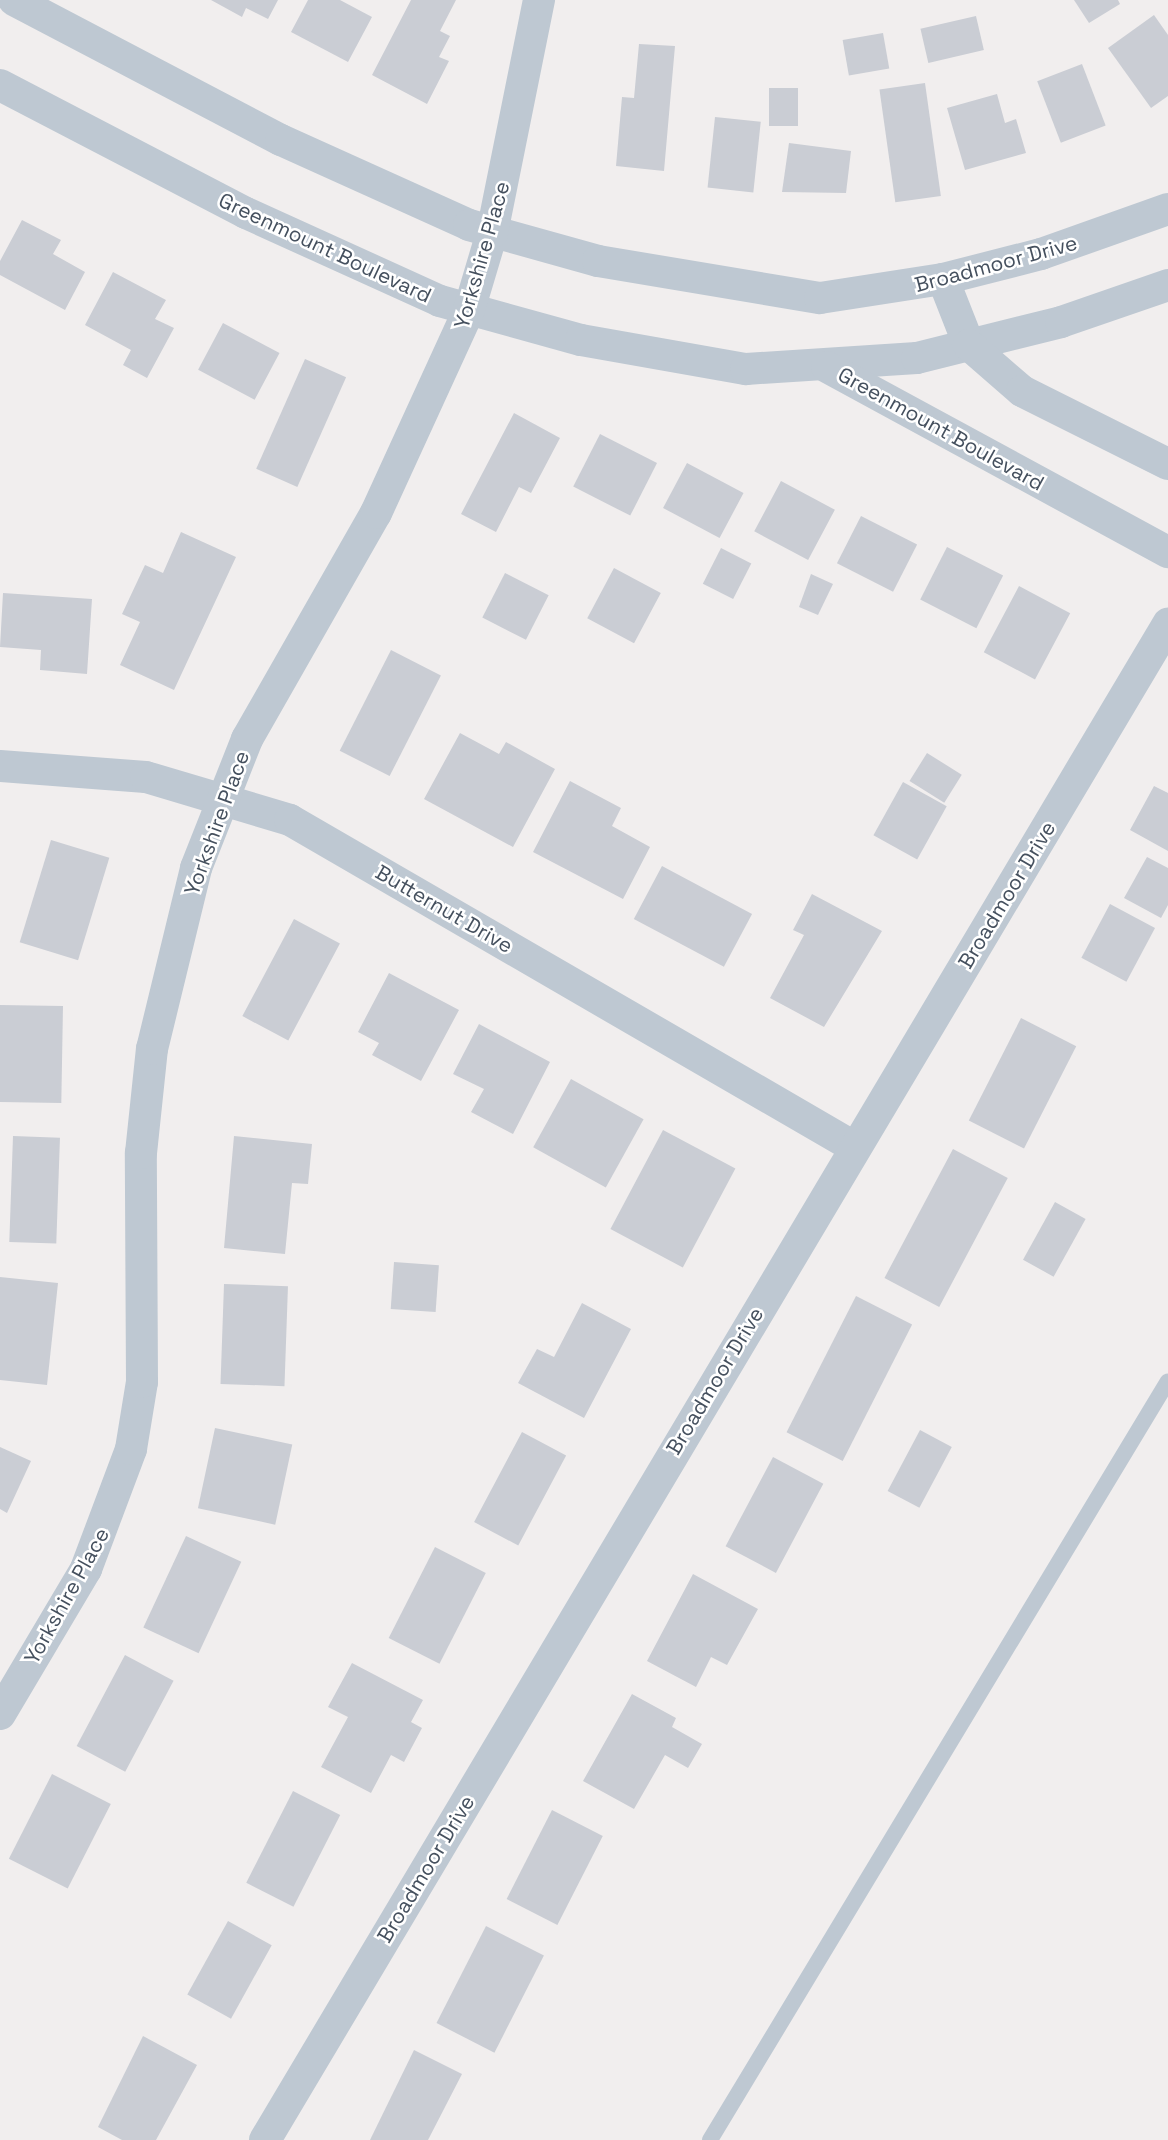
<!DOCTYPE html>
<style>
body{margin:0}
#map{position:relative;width:1168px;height:2140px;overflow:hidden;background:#f1eeee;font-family:"Space Grotesk",sans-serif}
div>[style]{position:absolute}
.building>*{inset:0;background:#cacdd4;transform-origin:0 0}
.lane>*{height:16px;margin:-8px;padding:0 8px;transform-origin:8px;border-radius:8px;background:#bec8d2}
.street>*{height:32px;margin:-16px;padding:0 16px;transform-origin:16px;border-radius:16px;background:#bec8d2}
span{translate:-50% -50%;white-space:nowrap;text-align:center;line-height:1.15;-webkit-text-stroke:5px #fff;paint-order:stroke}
.street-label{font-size:21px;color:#45505e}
</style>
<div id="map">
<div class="building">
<i style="clip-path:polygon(211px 0,278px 0,268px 19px,246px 8px,242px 17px)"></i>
<i style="clip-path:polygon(308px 0,340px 0,372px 17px,348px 62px,291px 32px)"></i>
<i style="clip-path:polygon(411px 0,456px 0,440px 31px,450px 36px,439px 57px,449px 61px,427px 104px,372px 75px)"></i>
<i style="clip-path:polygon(1074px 0,1118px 0,1120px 4px,1089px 23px)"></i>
<i style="clip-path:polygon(1154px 15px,1168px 35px,1168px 96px,1151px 108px,1108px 48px)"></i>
<i style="left:976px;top:16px;width:35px;height:57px;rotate:77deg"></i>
<i style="left:883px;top:33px;width:36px;height:41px;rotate:80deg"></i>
<i style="clip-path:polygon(639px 44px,675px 46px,664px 171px,616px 166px,622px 97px,634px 98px)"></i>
<i style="left:1082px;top:64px;width:66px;height:48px;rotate:69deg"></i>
<i style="left:925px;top:83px;width:114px;height:46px;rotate:82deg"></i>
<i style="left:769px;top:88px;width:29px;height:38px"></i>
<i style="clip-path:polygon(997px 94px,1005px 123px,1016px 119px,1026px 153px,965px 170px,947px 108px)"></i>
<i style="left:715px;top:117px;width:46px;height:71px;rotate:6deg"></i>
<i style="clip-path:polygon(789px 143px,851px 151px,846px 193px,782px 192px)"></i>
<i style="clip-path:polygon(22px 220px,61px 240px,53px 254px,85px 272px,65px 310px,0 275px,0 261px)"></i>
<i style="clip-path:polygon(113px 272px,166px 300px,155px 319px,174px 328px,147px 378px,123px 365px,131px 350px,85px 325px)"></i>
<i style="left:223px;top:323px;width:64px;height:53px;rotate:28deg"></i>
<i style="left:305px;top:359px;width:45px;height:120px;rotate:24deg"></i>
<i style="clip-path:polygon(514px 413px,560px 438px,531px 493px,519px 487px,496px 532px,461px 514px)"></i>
<i style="left:600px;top:434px;width:64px;height:59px;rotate:27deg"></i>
<i style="left:687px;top:463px;width:64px;height:51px;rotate:28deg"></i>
<i style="left:781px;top:481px;width:61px;height:57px;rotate:28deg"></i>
<i style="left:861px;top:516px;width:63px;height:53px;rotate:27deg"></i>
<i style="clip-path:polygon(181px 532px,236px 557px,174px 690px,120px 665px,140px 622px,122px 614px,145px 565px,163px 573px)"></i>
<i style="left:947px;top:547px;width:63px;height:59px;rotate:27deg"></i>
<i style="left:721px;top:548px;width:34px;height:40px;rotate:27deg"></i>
<i style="left:614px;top:568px;width:53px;height:57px;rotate:28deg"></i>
<i style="left:505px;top:573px;width:49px;height:50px;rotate:27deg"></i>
<i style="clip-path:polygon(811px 574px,833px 584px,818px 615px,799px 607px)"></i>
<i style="left:1019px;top:586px;width:58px;height:75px;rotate:28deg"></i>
<i style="clip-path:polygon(3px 593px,92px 599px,87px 674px,40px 670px,41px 650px,0 647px)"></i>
<i style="left:391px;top:650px;width:56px;height:113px;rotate:27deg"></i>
<i style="clip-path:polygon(460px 733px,499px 754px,506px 742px,555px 769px,513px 847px,424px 799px)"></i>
<i style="left:927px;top:753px;width:41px;height:33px;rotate:32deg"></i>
<i style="clip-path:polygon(570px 781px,621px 808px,612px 826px,650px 847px,623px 899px,533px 852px)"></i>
<i style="left:903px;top:782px;width:50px;height:61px;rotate:29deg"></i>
<i style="clip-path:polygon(1154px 786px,1168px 793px,1168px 851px,1130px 830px)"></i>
<i style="left:51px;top:840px;width:61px;height:107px;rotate:17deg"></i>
<i style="clip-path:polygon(1147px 857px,1168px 868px,1168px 905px,1161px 918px,1124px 898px)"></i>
<i style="left:662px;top:866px;width:102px;height:60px;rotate:28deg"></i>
<i style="clip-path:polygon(812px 894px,882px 931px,824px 1027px,770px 998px,804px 935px,793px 930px)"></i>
<i style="left:1110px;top:904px;width:51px;height:61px;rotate:28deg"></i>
<i style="left:294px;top:919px;width:52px;height:110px;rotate:28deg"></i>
<i style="clip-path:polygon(389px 973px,459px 1010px,421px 1081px,372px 1055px,379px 1043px,358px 1032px)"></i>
<i style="left:0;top:1005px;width:63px;height:97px;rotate:1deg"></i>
<i style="left:1021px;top:1018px;width:62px;height:115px;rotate:27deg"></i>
<i style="clip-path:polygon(479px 1024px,550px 1062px,513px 1134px,471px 1112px,484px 1089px,453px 1074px)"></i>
<i style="left:571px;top:1079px;width:83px;height:78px;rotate:29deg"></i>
<i style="left:663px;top:1130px;width:82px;height:112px;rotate:28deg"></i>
<i style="left:13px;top:1136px;width:47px;height:106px;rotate:2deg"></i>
<i style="clip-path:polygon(234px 1136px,312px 1144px,308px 1184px,292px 1183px,285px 1254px,224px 1248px)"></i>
<i style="left:953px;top:1149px;width:62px;height:146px;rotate:28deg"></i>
<i style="left:1055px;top:1202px;width:35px;height:66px;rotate:29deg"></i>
<i style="left:394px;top:1262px;width:45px;height:47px;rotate:4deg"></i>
<i style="clip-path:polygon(0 1277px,58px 1283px,47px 1385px,0 1380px)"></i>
<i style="left:224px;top:1284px;width:64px;height:100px;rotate:2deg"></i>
<i style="left:856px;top:1296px;width:63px;height:153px;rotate:27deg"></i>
<i style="clip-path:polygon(582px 1303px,631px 1329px,584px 1418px,518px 1383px,537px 1349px,554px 1357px)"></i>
<i style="left:215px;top:1428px;width:79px;height:82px;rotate:12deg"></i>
<i style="left:920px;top:1430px;width:36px;height:69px;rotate:28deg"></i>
<i style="left:522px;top:1432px;width:50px;height:102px;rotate:28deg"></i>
<i style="clip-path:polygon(0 1447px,31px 1461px,7px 1513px,0 1509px)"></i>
<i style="left:773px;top:1457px;width:57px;height:101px;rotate:28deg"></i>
<i style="left:186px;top:1536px;width:61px;height:101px;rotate:25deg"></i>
<i style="left:435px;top:1547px;width:57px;height:102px;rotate:27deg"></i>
<i style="clip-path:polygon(693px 1574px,758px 1609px,727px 1665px,711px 1657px,696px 1687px,647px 1661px)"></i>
<i style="left:125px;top:1655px;width:55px;height:103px;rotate:28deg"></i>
<i style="clip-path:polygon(352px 1663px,423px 1700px,411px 1722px,422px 1728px,404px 1762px,391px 1755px,371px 1793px,321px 1767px,348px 1717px,328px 1707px)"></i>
<i style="clip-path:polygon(632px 1694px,676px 1718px,672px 1727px,702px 1744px,688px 1768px,665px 1755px,634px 1809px,583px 1781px)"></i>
<i style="left:52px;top:1774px;width:66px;height:95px;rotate:27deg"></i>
<i style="left:293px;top:1791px;width:53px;height:103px;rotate:27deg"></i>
<i style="left:552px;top:1810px;width:57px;height:100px;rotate:27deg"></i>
<i style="left:228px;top:1921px;width:50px;height:84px;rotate:29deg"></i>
<i style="left:486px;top:1926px;width:65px;height:109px;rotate:27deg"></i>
<i style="clip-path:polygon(143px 2036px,197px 2065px,156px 2140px,122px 2140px,98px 2127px)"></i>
<i style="clip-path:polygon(414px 2050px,462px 2074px,428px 2140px,370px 2140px)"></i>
</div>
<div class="lane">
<i style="left:710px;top:2140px;width:886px;rotate:-58.89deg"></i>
</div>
<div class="street">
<i style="left:14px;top:0;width:301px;rotate:27.7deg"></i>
<i style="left:281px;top:140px;width:206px;rotate:24.3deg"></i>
<i style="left:469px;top:225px;width:134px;rotate:15.6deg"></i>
<i style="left:598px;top:261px;width:225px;rotate:9.5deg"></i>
<i style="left:820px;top:298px;width:124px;rotate:-8.8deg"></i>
<i style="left:943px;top:279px;width:101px;rotate:-14.3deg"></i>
<i style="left:1041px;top:254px;width:135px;rotate:-19.5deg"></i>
<i style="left:0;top:85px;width:277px;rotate:27.5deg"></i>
<i style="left:246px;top:213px;width:213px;rotate:24.4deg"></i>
<i style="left:440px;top:301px;width:146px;rotate:15.5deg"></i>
<i style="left:581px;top:340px;width:168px;rotate:10deg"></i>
<i style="left:746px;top:369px;width:171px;rotate:-3.7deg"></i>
<i style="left:917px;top:358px;width:148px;rotate:-14deg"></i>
<i style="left:1061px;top:322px;width:113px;rotate:-19.1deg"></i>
<i style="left:943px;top:279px;width:71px;rotate:68.5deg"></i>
<i style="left:969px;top:345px;width:70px;rotate:41deg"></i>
<i style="left:1022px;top:391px;width:163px;rotate:26.6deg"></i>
<i style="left:827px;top:367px;width:388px;rotate:28.5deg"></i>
<i style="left:0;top:766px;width:146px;rotate:4.3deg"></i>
<i style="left:146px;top:777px;width:150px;rotate:16.6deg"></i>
<i style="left:290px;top:820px;width:652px;rotate:30.1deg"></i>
<i style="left:0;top:1714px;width:169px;rotate:-59.3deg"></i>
<i style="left:86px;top:1569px;width:128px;rotate:-69.4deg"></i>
<i style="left:131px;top:1449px;width:68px;rotate:-80.7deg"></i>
<i style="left:142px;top:1382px;width:229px;rotate:-90.3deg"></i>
<i style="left:141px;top:1153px;width:105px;rotate:-84deg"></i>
<i style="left:152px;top:1049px;width:186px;rotate:-76.3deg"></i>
<i style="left:196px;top:868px;width:139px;rotate:-68.4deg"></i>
<i style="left:247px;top:739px;width:260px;rotate:-60.3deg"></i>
<i style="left:376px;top:513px;width:223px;rotate:-65.4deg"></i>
<i style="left:469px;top:310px;width:80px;rotate:-73.4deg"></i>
<i style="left:492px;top:233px;width:238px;rotate:-78.6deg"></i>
<i style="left:265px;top:2140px;width:1765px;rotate:-59.22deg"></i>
</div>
<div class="street-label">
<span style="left:325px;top:248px;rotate:25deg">Greenmount Boulevard</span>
<span style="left:482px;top:255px;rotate:-74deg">Yorkshire Place</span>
<span style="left:996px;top:264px;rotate:-15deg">Broadmoor Drive</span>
<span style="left:941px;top:429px;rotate:29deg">Greenmount Boulevard</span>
<span style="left:217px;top:823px;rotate:-70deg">Yorkshire Place</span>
<span style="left:1007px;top:895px;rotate:-59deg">Broadmoor Drive</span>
<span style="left:444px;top:909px;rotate:30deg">Butternut Drive</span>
<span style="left:715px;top:1381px;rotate:-59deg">Broadmoor Drive</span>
<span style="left:67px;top:1596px;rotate:-61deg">Yorkshire Place</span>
<span style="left:426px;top:1869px;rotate:-59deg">Broadmoor Drive</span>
</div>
</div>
